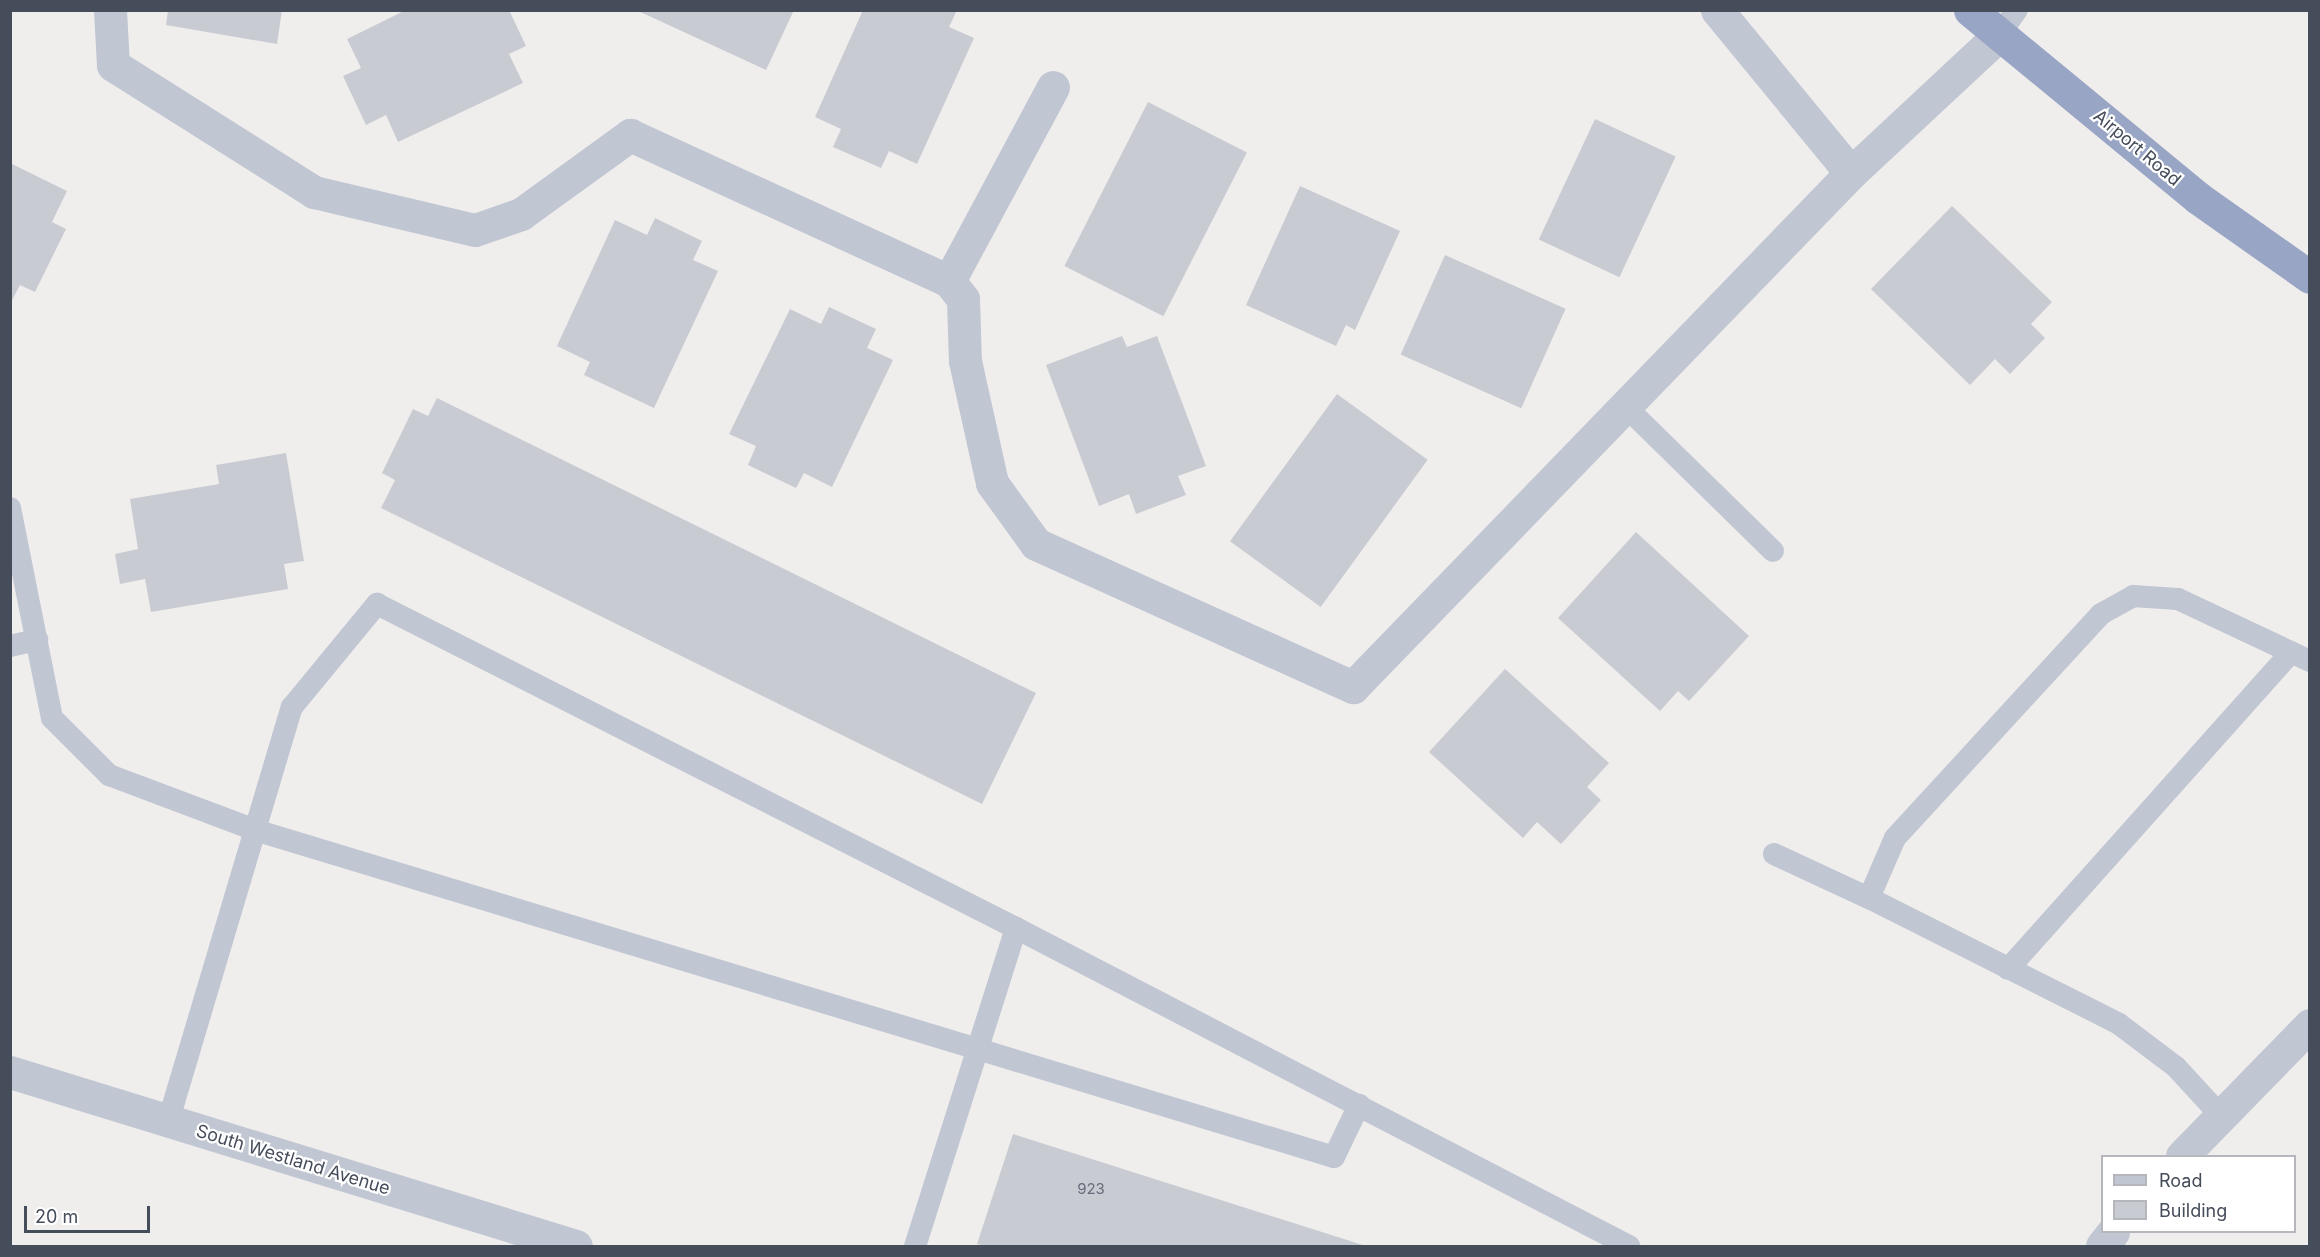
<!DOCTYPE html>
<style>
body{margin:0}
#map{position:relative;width:2320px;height:1257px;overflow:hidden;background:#f0eded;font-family:Inter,sans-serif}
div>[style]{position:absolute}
.building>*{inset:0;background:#c9cbd3;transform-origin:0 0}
.service>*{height:22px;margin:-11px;padding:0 11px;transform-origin:11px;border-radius:11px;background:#c0c6d2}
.minor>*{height:33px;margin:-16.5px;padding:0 16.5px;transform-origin:16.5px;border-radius:16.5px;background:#c0c6d2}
.trunk>*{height:33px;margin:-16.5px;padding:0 16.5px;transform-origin:16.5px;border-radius:16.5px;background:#99a5c4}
span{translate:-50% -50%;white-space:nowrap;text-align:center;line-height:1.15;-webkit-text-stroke:4.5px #fff;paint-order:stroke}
.number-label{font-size:15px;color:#666c78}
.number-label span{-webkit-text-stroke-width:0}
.street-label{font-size:18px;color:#454c5a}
.frame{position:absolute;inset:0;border:12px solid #454c5a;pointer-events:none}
.legend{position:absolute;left:2101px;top:1155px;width:195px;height:78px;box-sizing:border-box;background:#fff;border:2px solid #b5b7bd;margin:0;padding:8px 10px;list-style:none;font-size:18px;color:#454c5a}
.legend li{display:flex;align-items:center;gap:12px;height:30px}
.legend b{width:30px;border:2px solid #b5b7bd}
.scale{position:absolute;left:24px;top:1206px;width:126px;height:27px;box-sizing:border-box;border:3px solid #454c5a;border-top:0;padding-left:8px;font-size:18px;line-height:21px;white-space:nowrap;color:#454c5a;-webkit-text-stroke:4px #fff;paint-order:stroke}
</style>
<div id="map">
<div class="building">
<i style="clip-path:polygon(168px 10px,282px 10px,277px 44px,166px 25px)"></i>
<i style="clip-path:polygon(406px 10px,509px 10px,526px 46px,509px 54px,523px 83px,398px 142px,386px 115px,366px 125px,343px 76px,361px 68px,347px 39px)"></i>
<i style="clip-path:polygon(636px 10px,794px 10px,766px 70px)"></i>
<i style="clip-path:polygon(863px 10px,957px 10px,949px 27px,974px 38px,917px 164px,889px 151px,881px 168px,833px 147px,841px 129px,815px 117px)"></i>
<i style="left:1148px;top:102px;width:111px;height:184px;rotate:27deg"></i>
<i style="left:1595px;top:119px;width:89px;height:133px;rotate:25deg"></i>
<i style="clip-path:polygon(10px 163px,67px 191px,52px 222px,66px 229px,35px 292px,20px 285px,10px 304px)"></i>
<i style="clip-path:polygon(1300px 186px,1400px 231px,1355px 330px,1346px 325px,1336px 346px,1246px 305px)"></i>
<i style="clip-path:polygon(1952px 206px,2052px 302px,2031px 324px,2045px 338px,2010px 374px,1995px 359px,1970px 385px,1871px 289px)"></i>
<i style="clip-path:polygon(655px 218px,702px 241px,693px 260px,718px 271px,654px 408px,584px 375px,590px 362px,557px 346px,615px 220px,647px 235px)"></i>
<i style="left:1445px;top:255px;width:132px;height:109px;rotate:24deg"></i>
<i style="clip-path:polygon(829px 307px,876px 329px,867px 348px,893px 360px,832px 487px,804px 473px,796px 488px,748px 465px,756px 446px,729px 434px,790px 309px,821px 324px)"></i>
<i style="clip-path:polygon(1122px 336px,1127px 347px,1157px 336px,1206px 466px,1178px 476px,1186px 495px,1136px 514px,1129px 494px,1099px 506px,1046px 365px)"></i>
<i style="left:1337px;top:394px;width:112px;height:182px;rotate:36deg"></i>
<i style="clip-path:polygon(437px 398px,1036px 693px,982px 804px,381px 508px,395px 480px,382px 473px,413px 409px,428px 416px)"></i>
<i style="clip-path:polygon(286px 453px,304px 561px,284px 564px,288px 589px,151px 612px,145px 579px,120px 584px,115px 554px,138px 549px,130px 499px,219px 484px,216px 465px)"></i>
<i style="clip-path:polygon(1636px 532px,1749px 636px,1689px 701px,1678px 691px,1660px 711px,1558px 618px)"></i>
<i style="clip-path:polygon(1505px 669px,1609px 763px,1587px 787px,1601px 800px,1561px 844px,1537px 822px,1523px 838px,1429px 752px)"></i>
<i style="clip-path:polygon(1013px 1134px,1366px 1246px,985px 1246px,977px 1244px)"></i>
</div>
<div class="service">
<i style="left:2000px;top:34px;width:29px;rotate:-55deg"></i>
<i style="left:1625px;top:406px;width:207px;rotate:44.4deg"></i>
<i style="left:10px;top:508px;width:214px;rotate:78.7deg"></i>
<i style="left:52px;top:718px;width:81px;rotate:45deg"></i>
<i style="left:109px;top:775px;width:156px;rotate:20.6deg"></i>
<i style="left:255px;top:830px;width:1127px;rotate:16.86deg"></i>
<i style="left:1334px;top:1157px;width:58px;rotate:-64.3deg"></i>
<i style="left:10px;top:646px;width:28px;rotate:-13deg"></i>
<i style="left:1774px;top:854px;width:105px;rotate:24.9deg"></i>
<i style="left:1869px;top:898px;width:65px;rotate:-66.6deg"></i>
<i style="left:1895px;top:838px;width:304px;rotate:-47.4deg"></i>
<i style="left:2101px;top:614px;width:37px;rotate:-29deg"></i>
<i style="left:2133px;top:596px;width:45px;rotate:3.8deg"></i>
<i style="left:2178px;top:599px;width:146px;rotate:25.2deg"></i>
<i style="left:1869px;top:898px;width:280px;rotate:26.7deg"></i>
<i style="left:2119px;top:1024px;width:71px;rotate:37deg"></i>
<i style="left:2176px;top:1067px;width:67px;rotate:47.4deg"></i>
<i style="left:1016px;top:928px;width:691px;rotate:27.42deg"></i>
<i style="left:2008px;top:969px;width:425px;rotate:-48.2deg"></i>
<i style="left:168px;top:1122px;width:433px;rotate:-73.4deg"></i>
<i style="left:292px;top:707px;width:134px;rotate:-50.5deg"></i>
<i style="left:377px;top:604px;width:716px;rotate:26.89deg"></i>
<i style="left:1016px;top:928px;width:334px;rotate:107.6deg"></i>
</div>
<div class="minor">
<i style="left:110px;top:10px;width:55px;rotate:86.9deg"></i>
<i style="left:113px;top:65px;width:238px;rotate:32.3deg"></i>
<i style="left:314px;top:192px;width:165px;rotate:13.3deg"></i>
<i style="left:475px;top:230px;width:49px;rotate:-19.2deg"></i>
<i style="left:521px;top:214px;width:135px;rotate:-35.9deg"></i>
<i style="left:630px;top:135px;width:351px;rotate:24.6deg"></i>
<i style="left:949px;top:281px;width:23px;rotate:52deg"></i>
<i style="left:963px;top:299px;width:62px;rotate:88.2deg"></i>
<i style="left:965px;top:361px;width:125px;rotate:77.5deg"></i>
<i style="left:992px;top:483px;width:75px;rotate:54.2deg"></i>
<i style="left:1036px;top:544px;width:348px;rotate:24.3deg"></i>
<i style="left:1353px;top:687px;width:716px;rotate:-45.91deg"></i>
<i style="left:1851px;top:173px;width:204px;rotate:-43deg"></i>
<i style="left:1717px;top:10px;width:211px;rotate:50.6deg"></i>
<i style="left:949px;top:281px;width:220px;rotate:-61.8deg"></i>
<i style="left:10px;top:1072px;width:592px;rotate:17.09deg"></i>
<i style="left:2182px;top:1156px;width:183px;rotate:-45.7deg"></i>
<i style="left:2102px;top:1246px;width:18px;rotate:-52deg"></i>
</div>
<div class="trunk">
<i style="left:1970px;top:10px;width:296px;rotate:39.5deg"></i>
<i style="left:2198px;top:198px;width:137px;rotate:35.2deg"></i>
</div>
<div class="number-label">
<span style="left:1091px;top:1189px">923</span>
</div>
<div class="street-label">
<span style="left:2137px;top:148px;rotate:40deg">Airport Road</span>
<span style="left:293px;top:1160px;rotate:17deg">South Westland Avenue</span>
</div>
<div class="frame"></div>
<ul class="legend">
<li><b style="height:8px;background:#c0c6d2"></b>Road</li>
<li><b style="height:16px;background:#c9cbd3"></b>Building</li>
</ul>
<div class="scale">20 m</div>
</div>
